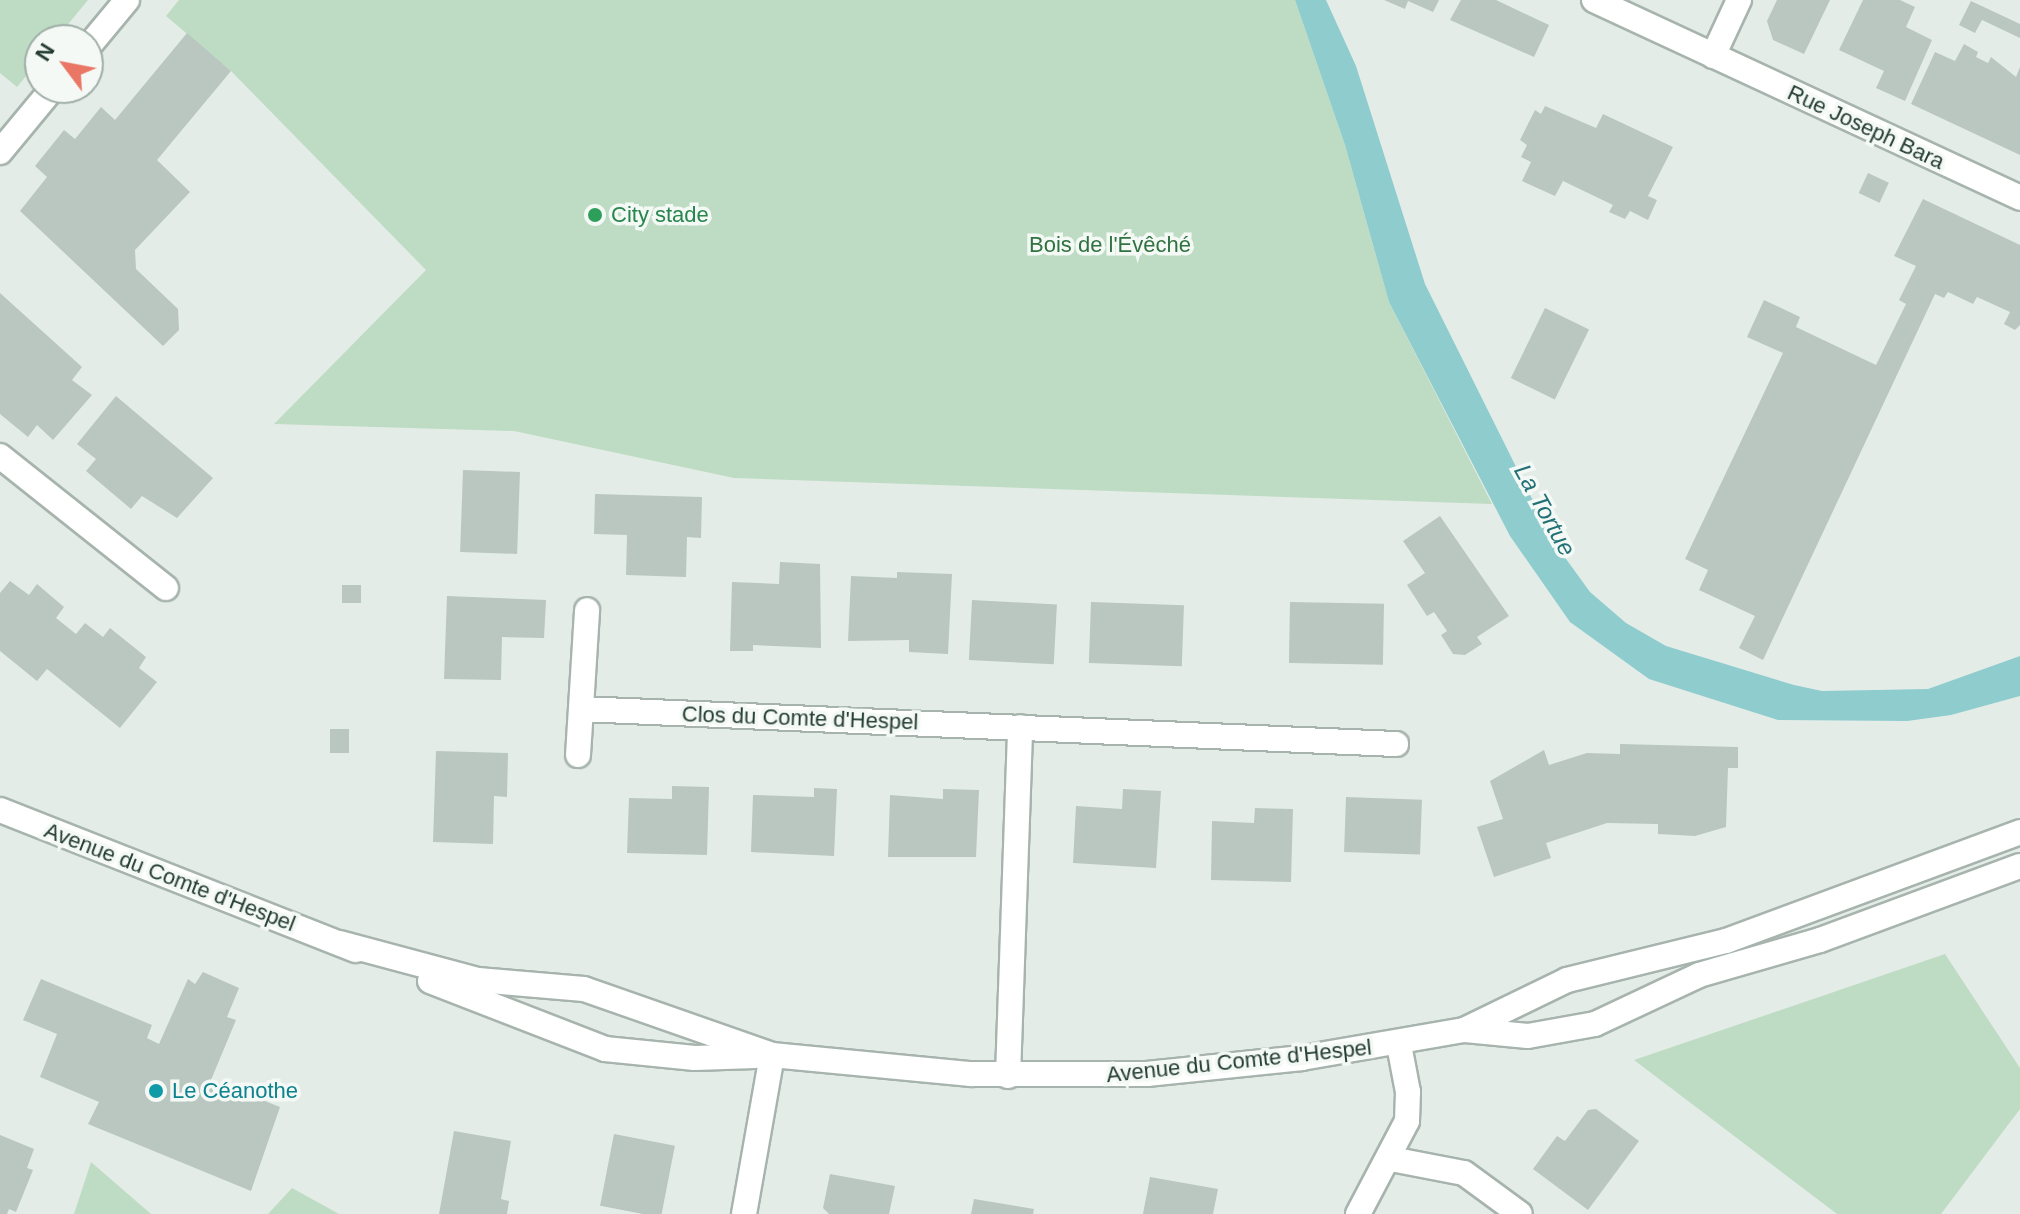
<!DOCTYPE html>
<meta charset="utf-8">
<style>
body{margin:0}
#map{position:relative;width:2020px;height:1214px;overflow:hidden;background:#e4ece8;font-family:Arial,sans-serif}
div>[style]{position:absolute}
.green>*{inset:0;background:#bedcc3}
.water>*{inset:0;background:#8fccce}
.building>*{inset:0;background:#b9c7c0;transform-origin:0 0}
.roads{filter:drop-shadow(2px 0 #a7b4ae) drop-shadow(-2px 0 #a7b4ae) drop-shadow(0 2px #a7b4ae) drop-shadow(0 -2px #a7b4ae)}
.lane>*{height:24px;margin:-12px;padding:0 12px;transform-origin:12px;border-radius:12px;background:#fff}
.street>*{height:24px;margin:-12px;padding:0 12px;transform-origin:12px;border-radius:12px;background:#fff}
.secondary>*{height:24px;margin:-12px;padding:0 12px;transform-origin:12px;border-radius:12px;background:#fff}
.dots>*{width:22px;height:22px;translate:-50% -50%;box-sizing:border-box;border:4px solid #f4f9f6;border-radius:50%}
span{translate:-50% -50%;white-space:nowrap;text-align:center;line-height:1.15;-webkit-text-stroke:7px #f4f9f6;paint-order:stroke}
.street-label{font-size:22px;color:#243d33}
.leisure-label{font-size:22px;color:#27864d}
.left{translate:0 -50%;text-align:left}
.park-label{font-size:22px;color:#317242}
.culture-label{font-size:22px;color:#0d838f}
.water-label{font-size:24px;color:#227176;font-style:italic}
.north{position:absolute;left:24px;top:24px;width:80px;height:80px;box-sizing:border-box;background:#f4f9f6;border:2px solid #a1aea8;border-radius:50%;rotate:302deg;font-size:22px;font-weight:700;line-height:32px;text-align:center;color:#243d33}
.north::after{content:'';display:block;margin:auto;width:28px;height:36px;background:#ea7665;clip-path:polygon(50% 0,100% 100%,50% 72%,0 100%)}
</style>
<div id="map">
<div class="green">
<i style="clip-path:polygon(0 0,88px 0,55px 40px,40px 40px,40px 59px,17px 87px,0 73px)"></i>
<i style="clip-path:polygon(179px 0,1295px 0,1345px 145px,1389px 302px,1492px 504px,734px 478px,514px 431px,274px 424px,426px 270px,231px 71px,166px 16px)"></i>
<i style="clip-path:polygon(1945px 954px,2020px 1068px,2020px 1109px,1941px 1214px,1837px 1214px,1634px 1060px)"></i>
<i style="clip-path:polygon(91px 1162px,151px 1214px,74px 1214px)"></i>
<i style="clip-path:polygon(292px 1188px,339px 1214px,268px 1214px)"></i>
</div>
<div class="water">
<i style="clip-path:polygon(1295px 0,1326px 0,1356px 66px,1425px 284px,1553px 541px,1590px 592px,1626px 623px,1666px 646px,1794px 685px,1822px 691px,1928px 689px,2020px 656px,2020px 696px,1951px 715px,1907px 721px,1778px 720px,1649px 679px,1570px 622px,1510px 536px,1389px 302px,1345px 145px)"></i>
</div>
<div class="building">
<i style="clip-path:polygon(1384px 0,1439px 0,1433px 12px,1408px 1px,1405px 9px)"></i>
<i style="clip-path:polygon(1461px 0,1496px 0,1549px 25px,1534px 57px,1450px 20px)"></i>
<i style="clip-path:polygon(1777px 0,1830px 0,1804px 54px,1773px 40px,1767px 21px)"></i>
<i style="clip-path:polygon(1863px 0,1900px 0,1915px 7px,1906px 27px,1932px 40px,1905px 101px,1876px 88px,1884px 71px,1839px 50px)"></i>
<i style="clip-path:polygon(1971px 1px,2020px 24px,2020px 38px,1982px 20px,1975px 33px,1959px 25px)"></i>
<i style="clip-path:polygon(187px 33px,231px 71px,157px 160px,190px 192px,135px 250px,136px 269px,178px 309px,179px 330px,163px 346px,20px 211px,47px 177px,35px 166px,64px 130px,75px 139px,101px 107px,115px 120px)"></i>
<i style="clip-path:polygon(1964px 44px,1978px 52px,1976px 57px,1988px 63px,1991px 57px,2016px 77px,2020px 67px,2020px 155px,1911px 104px,1935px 52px,1955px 61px)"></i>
<i style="clip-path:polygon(1545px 106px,1596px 128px,1603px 114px,1673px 147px,1648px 196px,1657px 200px,1648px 220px,1630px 211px,1625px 219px,1609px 212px,1613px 205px,1563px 181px,1555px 196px,1522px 181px,1531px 162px,1521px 157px,1527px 145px,1520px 140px,1535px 110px,1541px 114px)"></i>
<i style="left:1868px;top:173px;width:23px;height:22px;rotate:25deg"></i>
<i style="clip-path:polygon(1923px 199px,2020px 245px,2020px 325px,2015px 330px,2004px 324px,2010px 312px,1977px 297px,1973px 304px,1948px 292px,1944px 298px,1935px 294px,1763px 660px,1739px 648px,1755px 616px,1699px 590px,1708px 570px,1685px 559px,1783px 353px,1747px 337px,1764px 300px,1800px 317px,1796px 327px,1876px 365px,1906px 304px,1899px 300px,1916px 266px,1894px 256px)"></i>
<i style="clip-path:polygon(0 293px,82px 367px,72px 380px,92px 395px,53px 440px,37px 425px,28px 437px,0 414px)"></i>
<i style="left:1545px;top:308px;width:49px;height:78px;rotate:26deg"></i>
<i style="clip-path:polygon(116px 396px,213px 478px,177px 518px,142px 496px,131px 509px,86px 471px,96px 459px,77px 444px)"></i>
<i style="left:463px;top:470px;width:57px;height:82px;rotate:2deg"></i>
<i style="clip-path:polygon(595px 494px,702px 497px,701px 538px,687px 537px,686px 577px,626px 575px,627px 535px,594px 534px)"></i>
<i style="clip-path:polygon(1440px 516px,1509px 616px,1477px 637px,1482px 644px,1465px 655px,1453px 654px,1441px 635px,1447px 631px,1434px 612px,1427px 616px,1407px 585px,1425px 573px,1403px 541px)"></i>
<i style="clip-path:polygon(780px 562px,820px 564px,821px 648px,753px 645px,753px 651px,730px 651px,732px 582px,779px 584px)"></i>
<i style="clip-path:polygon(897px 572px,952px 574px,948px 654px,909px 652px,909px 640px,848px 641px,851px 576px,897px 578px)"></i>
<i style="clip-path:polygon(10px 581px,29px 595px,37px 584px,64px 607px,56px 618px,76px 634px,85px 623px,103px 637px,110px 628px,146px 657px,139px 668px,157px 682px,120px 728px,47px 669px,37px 681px,0 651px,0 593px)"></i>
<i style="left:342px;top:585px;width:19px;height:18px"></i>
<i style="clip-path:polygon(447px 596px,546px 600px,544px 638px,502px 637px,501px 680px,444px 679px)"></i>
<i style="left:972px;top:600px;width:85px;height:60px;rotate:3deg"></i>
<i style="left:1091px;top:602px;width:93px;height:61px;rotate:2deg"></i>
<i style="left:1290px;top:602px;width:94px;height:61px;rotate:1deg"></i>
<i style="left:330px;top:729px;width:19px;height:24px"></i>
<i style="clip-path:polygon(1620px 744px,1738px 747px,1738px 768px,1728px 768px,1726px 827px,1695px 836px,1658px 834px,1658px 824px,1607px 823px,1546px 843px,1551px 858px,1494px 877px,1477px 827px,1503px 819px,1490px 781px,1544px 750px,1549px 765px,1587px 753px,1620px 754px)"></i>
<i style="clip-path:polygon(436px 751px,508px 753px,507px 797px,494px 796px,493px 844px,433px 842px)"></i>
<i style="clip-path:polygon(672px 786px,709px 787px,707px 855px,627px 853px,629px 798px,672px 799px)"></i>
<i style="clip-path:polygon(814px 788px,837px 789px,834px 856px,751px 852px,753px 795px,814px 797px)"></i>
<i style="clip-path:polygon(943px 789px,979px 790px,976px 857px,888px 857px,890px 795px,943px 799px)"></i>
<i style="clip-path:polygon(1123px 789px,1161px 791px,1156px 868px,1073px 863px,1076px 806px,1122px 809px)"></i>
<i style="left:1346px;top:797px;width:76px;height:55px;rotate:2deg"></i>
<i style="clip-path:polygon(1255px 808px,1293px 809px,1291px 882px,1211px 880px,1212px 821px,1254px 823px)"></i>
<i style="clip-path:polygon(203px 972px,239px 988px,227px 1017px,236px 1020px,211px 1080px,280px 1107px,251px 1191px,88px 1124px,99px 1102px,40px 1077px,57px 1034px,23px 1020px,41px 979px,152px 1025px,147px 1038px,159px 1044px,188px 979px,195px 984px)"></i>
<i style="clip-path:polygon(1596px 1109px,1639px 1141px,1588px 1210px,1533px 1169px,1557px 1136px,1565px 1141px,1588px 1110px)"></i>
<i style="clip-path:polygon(454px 1131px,511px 1141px,501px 1199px,509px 1201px,507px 1214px,439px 1214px)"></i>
<i style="left:614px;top:1134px;width:62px;height:73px;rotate:11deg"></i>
<i style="clip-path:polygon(0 1135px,34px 1149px,27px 1168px,33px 1170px,16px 1212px,9px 1209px,7px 1214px,0 1214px)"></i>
<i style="clip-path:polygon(830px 1174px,895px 1186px,889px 1214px,829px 1214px,823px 1208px)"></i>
<i style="clip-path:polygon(1150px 1177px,1218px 1189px,1213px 1214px,1143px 1214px)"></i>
<i style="clip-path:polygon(974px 1199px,1034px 1209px,1033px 1214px,971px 1214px)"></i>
</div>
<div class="roads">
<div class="lane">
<i style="left:1391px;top:1159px;width:74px;rotate:10.9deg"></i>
<i style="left:1464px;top:1173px;width:69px;rotate:36.2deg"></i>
</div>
<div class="street">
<i style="left:1594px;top:0;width:470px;rotate:24.9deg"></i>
<i style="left:88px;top:47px;width:61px;rotate:-50.3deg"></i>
<i style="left:1713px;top:56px;width:62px;rotate:-65.1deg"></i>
<i style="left:0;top:152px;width:83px;rotate:-50.4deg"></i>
<i style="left:0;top:456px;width:212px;rotate:38.5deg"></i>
<i style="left:581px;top:709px;width:816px;rotate:2.46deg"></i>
<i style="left:578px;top:755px;width:145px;rotate:-86.4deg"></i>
<i style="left:1008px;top:1076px;width:349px;rotate:-88deg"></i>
<i style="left:744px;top:1214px;width:161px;rotate:-80deg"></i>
<i style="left:1358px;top:1214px;width:105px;rotate:-62.2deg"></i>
<i style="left:1407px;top:1121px;width:29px;rotate:-88deg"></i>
<i style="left:1408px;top:1092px;width:48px;rotate:-100.8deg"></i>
</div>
<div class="secondary">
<i style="left:0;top:810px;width:382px;rotate:21.5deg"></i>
<i style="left:340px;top:943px;width:143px;rotate:15deg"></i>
<i style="left:478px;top:980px;width:106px;rotate:4.9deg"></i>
<i style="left:584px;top:989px;width:199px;rotate:19.3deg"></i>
<i style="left:772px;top:1055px;width:200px;rotate:5.5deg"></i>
<i style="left:971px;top:1074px;width:176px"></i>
<i style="left:1147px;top:1074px;width:156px;rotate:-5.9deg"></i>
<i style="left:1302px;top:1058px;width:164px;rotate:-9.8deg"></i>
<i style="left:1464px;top:1030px;width:114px;rotate:-25.9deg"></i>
<i style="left:1567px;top:980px;width:164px;rotate:-13.8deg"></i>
<i style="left:1726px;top:941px;width:314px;rotate:-20.3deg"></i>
<i style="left:430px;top:981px;width:188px;rotate:21.2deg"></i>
<i style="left:605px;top:1049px;width:90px;rotate:5.7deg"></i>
<i style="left:695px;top:1058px;width:60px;rotate:-1.9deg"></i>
<i style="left:1465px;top:1030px;width:63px;rotate:5.4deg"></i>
<i style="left:1528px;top:1036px;width:68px;rotate:-10.2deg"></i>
<i style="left:1595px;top:1024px;width:115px;rotate:-25.2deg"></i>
<i style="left:1699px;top:975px;width:126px;rotate:-16.1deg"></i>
<i style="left:1820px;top:940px;width:213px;rotate:-20.3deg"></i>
</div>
</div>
<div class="dots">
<i style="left:595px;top:215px;background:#2e9e5b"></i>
<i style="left:156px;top:1091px;background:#0f9aa8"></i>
</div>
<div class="street-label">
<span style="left:1866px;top:127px;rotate:25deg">Rue Joseph Bara</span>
<span style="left:800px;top:718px;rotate:2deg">Clos du Comte d'Hespel</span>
<span style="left:170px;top:877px;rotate:21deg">Avenue du Comte d'Hespel</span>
<span style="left:1239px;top:1061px;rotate:-6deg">Avenue du Comte d'Hespel</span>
</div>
<div class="leisure-label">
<span class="left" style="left:611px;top:215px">City stade</span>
</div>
<div class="park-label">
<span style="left:1110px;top:245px">Bois de l'Évêché</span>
</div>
<div class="culture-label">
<span class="left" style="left:172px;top:1091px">Le Céanothe</span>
</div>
<div class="water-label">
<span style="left:1545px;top:510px;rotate:61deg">La Tortue</span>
</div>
<div class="north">N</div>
</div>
